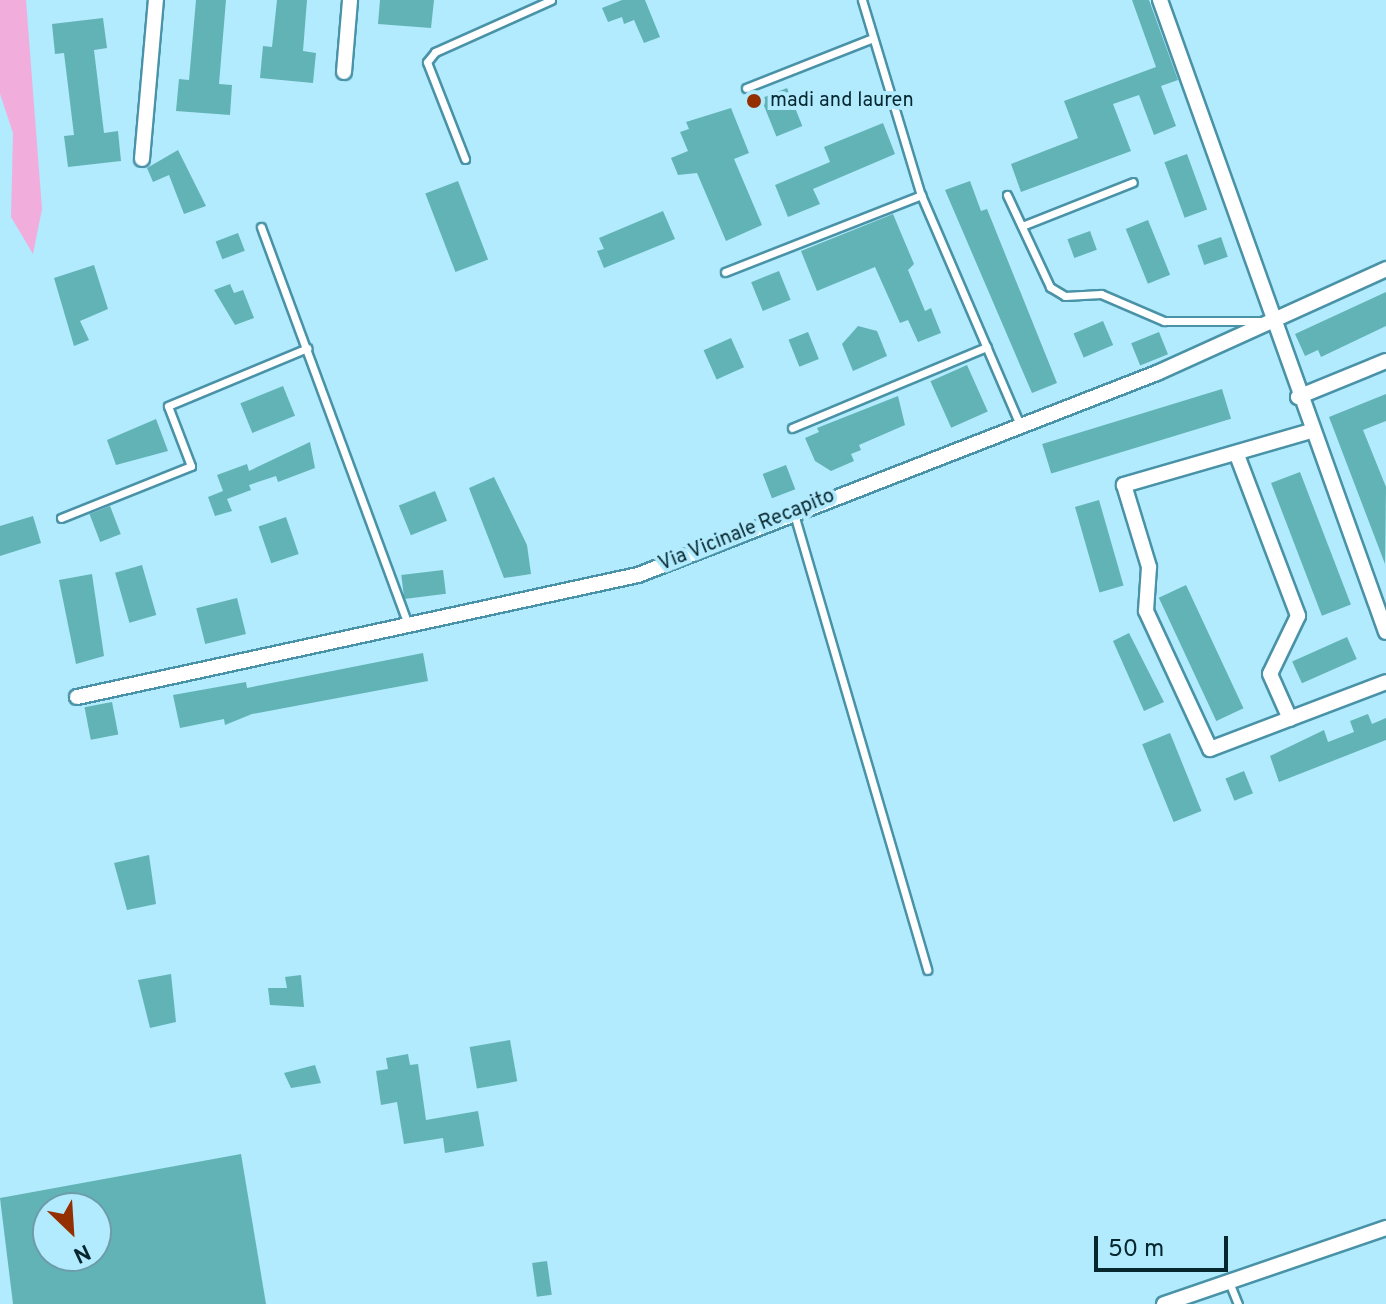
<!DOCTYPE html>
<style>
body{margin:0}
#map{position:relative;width:1386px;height:1304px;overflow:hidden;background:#b1ebfd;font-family:Overpass,sans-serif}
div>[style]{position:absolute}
.green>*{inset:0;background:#f1aedc}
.building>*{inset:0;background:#62b3b6;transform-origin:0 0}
.roads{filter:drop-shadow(2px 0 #4992a7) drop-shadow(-2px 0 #4992a7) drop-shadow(0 2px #4992a7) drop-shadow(0 -2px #4992a7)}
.lane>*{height:7px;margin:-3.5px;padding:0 3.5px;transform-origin:3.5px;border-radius:3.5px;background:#fff}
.street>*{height:14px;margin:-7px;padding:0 7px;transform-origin:7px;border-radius:7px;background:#fff}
.dots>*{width:22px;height:22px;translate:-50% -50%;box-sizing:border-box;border:4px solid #b1ebfd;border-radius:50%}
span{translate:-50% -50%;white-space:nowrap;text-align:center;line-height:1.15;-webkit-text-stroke:8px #b1ebfd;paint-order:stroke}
.poi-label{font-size:20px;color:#07272f}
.left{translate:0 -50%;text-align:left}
.street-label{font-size:20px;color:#07272f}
.north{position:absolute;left:32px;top:1192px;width:80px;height:80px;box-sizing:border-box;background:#b1ebfd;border:2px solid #6d9dab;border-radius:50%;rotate:155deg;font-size:22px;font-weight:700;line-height:32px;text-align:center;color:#07272f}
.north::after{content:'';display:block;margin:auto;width:28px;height:36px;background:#942f02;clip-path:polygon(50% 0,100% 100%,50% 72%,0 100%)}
.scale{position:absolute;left:1094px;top:1236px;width:134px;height:36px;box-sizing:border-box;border:4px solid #07272f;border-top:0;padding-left:10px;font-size:24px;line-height:28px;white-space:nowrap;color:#07272f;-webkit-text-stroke:6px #b1ebfd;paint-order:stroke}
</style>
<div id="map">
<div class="green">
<i style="clip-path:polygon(0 0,26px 0,42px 209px,33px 254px,11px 217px,13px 133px,0 94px)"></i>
</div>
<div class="building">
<i style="clip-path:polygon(196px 0,226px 0,219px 84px,232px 85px,230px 115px,176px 111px,179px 79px,189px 80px)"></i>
<i style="clip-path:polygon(277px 0,307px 0,303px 51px,316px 53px,313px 83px,260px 78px,263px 46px,272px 47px)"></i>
<i style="clip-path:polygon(380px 0,434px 0,431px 28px,378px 24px)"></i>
<i style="clip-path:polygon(622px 0,645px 0,660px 37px,644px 43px,634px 20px,624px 24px,622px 17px,608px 22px,602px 8px)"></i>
<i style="clip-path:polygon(1132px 0,1149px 0,1178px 80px,1161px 86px,1176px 126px,1154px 135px,1139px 95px,1113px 104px,1131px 151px,1021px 192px,1011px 164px,1078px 138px,1064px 101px,1156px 67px)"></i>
<i style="clip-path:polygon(103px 18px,107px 48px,94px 50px,104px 133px,118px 131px,121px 161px,68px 167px,64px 136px,74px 135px,64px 53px,55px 54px,52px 24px)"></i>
<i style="left:787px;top:88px;width:41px;height:28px;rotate:68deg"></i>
<i style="clip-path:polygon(731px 108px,749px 153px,734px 159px,762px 225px,726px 241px,697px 173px,678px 175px,671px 158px,688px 151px,680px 132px,689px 129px,686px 122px)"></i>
<i style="clip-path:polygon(883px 123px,895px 154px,813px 189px,820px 204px,788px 217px,775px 185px,830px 162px,824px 147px)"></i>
<i style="clip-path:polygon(178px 150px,206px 206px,184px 214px,169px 175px,153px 182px,147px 168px)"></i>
<i style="left:1187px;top:154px;width:59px;height:24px;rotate:70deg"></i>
<i style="left:458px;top:181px;width:84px;height:35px;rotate:69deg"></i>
<i style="clip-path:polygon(970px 181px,981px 211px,987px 209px,1057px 383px,1032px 393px,945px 190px)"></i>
<i style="clip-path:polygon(663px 211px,675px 239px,604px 268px,597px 251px,604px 249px,599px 238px)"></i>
<i style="clip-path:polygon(893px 214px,914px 264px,908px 270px,925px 311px,931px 308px,941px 333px,918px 342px,908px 320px,900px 323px,875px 267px,817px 291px,801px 251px)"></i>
<i style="left:1148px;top:220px;width:59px;height:24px;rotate:68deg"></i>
<i style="left:1090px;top:231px;width:20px;height:24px;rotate:70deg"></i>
<i style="left:238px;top:233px;width:19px;height:24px;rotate:69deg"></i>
<i style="left:1221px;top:237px;width:21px;height:25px;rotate:71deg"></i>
<i style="clip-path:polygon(94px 265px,108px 309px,80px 321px,89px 340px,74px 346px,54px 278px)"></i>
<i style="left:779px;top:271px;width:31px;height:30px;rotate:68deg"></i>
<i style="clip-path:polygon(230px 284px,234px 293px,243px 290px,254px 318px,235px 325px,214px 290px)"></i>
<i style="clip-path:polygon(1386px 292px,1386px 326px,1321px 357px,1318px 350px,1305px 356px,1295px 334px)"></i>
<i style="left:1103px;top:321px;width:26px;height:32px;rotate:67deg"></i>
<i style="clip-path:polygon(858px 326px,877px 331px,887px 356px,853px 371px,842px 344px)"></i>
<i style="left:808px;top:332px;width:29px;height:21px;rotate:68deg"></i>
<i style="left:1159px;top:332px;width:24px;height:30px;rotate:68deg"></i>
<i style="left:731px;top:338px;width:32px;height:30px;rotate:66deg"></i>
<i style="left:967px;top:365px;width:51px;height:40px;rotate:66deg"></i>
<i style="left:283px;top:386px;width:32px;height:46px;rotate:68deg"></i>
<i style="left:1222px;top:389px;width:31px;height:188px;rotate:73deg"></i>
<i style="clip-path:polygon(1386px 394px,1386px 421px,1363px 430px,1386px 487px,1385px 564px,1329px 417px)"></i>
<i style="clip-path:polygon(898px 396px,905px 425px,859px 445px,861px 450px,851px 454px,854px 461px,831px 471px,815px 461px,805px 438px,819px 432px,817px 428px)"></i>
<i style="clip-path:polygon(156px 419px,168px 451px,116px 465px,107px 440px)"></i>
<i style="clip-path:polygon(310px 442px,315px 468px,278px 482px,276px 476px,249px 485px,251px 490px,227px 499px,232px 511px,215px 516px,208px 497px,223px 491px,217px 475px,247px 464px,249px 471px)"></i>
<i style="left:786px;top:465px;width:26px;height:25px;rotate:69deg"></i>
<i style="left:1300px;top:472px;width:142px;height:31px;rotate:69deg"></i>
<i style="clip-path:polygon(494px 477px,527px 545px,531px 574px,504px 578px,469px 488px)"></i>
<i style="left:435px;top:491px;width:32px;height:39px;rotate:68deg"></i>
<i style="left:1099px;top:500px;width:89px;height:25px;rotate:74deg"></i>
<i style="left:110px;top:506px;width:30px;height:22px;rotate:69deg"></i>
<i style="clip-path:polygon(33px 516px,41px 543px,0 556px,0 526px)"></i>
<i style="left:286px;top:517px;width:39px;height:29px;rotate:71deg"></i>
<i style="left:142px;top:565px;width:52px;height:28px;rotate:74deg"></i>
<i style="left:443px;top:570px;width:24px;height:42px;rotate:83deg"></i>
<i style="clip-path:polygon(92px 574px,104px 656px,76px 664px,59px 580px)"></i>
<i style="left:1186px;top:585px;width:136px;height:30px;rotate:65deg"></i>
<i style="left:237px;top:598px;width:37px;height:42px;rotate:76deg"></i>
<i style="clip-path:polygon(1129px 633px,1164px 702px,1144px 711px,1113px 641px)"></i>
<i style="left:1347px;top:637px;width:24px;height:60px;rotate:66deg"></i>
<i style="clip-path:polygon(423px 653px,428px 681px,252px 714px,225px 725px,224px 719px,180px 728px,173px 695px,246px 682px,247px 688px)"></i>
<i style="left:112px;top:702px;width:33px;height:28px;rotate:79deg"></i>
<i style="clip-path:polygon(1368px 714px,1372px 724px,1386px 718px,1386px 740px,1279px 782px,1270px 756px,1324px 730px,1328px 742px,1354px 732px,1350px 721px)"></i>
<i style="left:1170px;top:733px;width:84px;height:30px;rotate:68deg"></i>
<i style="left:1244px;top:771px;width:24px;height:20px;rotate:68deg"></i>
<i style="clip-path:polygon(149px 855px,156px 904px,127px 910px,114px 863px)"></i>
<i style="clip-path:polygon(171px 974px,176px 1022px,150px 1028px,138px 980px)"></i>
<i style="clip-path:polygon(301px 975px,304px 1007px,270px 1005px,268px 988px,287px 988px,285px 977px)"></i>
<i style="left:510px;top:1040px;width:42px;height:41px;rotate:80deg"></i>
<i style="clip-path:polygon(408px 1054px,410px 1065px,418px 1064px,426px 1120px,478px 1111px,484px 1146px,445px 1153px,443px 1138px,404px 1144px,397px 1102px,381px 1105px,376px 1071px,388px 1069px,386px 1058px)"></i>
<i style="clip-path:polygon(315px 1065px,321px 1083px,291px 1088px,284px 1073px)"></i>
<i style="clip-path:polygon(evenodd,241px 1154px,266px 1304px,13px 1304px,0 1198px,241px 1154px,48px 1208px,96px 1208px,96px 1256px,48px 1256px,48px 1208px)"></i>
<i style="left:547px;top:1261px;width:34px;height:15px;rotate:82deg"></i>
</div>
<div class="roads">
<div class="lane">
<i style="left:862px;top:0;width:204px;rotate:73.2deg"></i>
<i style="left:921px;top:195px;width:250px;rotate:66.7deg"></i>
<i style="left:746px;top:88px;width:136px;rotate:-21.5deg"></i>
<i style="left:465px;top:159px;width:104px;rotate:-111.4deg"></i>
<i style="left:427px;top:62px;width:13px;rotate:-51deg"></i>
<i style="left:435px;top:52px;width:127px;rotate:-24.1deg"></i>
<i style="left:1007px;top:195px;width:102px;rotate:64.9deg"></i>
<i style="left:1050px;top:287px;width:17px;rotate:31deg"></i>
<i style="left:1065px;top:296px;width:36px;rotate:-3deg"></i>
<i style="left:1101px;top:294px;width:69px;rotate:23.2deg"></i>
<i style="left:1164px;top:321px;width:98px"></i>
<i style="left:1022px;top:226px;width:119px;rotate:-21.6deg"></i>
<i style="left:261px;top:227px;width:420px;rotate:69.7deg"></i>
<i style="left:725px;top:272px;width:211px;rotate:-21.4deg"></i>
<i style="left:792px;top:428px;width:211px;rotate:-22.6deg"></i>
<i style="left:794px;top:514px;width:475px;rotate:73.7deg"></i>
<i style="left:61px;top:518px;width:140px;rotate:-21.8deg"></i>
<i style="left:191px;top:466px;width:64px;rotate:-111deg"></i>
<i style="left:168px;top:406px;width:151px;rotate:-22.6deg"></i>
<i style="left:1229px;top:1282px;width:24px;rotate:68deg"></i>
</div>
<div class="street">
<i style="left:1160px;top:0;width:671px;rotate:70.32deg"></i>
<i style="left:344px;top:72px;width:72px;rotate:-85.2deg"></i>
<i style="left:142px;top:159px;width:160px;rotate:-85deg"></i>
<i style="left:1298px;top:397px;width:95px;rotate:-22.2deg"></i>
<i style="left:1311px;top:431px;width:195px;rotate:163.9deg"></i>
<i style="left:1124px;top:485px;width:86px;rotate:73deg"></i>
<i style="left:1149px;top:567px;width:44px;rotate:93.9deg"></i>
<i style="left:1146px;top:611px;width:152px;rotate:65.1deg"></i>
<i style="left:1210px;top:749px;width:188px;rotate:-20.8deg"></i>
<i style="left:1237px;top:455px;width:172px;rotate:69.2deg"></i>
<i style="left:1298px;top:616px;width:64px;rotate:115.8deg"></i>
<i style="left:1270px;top:674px;width:49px;rotate:66deg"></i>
<i style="left:77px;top:697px;width:574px;rotate:-12.27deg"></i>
<i style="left:638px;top:575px;width:557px;rotate:-21.27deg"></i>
<i style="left:1157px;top:373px;width:252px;rotate:-24.4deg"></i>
<i style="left:1164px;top:1304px;width:235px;rotate:-18.9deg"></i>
</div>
</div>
<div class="dots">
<i style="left:754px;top:101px;background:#942f02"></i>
</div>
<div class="poi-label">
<span class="left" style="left:770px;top:101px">madi and lauren</span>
</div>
<div class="street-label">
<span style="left:747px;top:531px;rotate:-22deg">Via Vicinale Recapito</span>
</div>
<div class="north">N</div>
<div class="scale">50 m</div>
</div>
